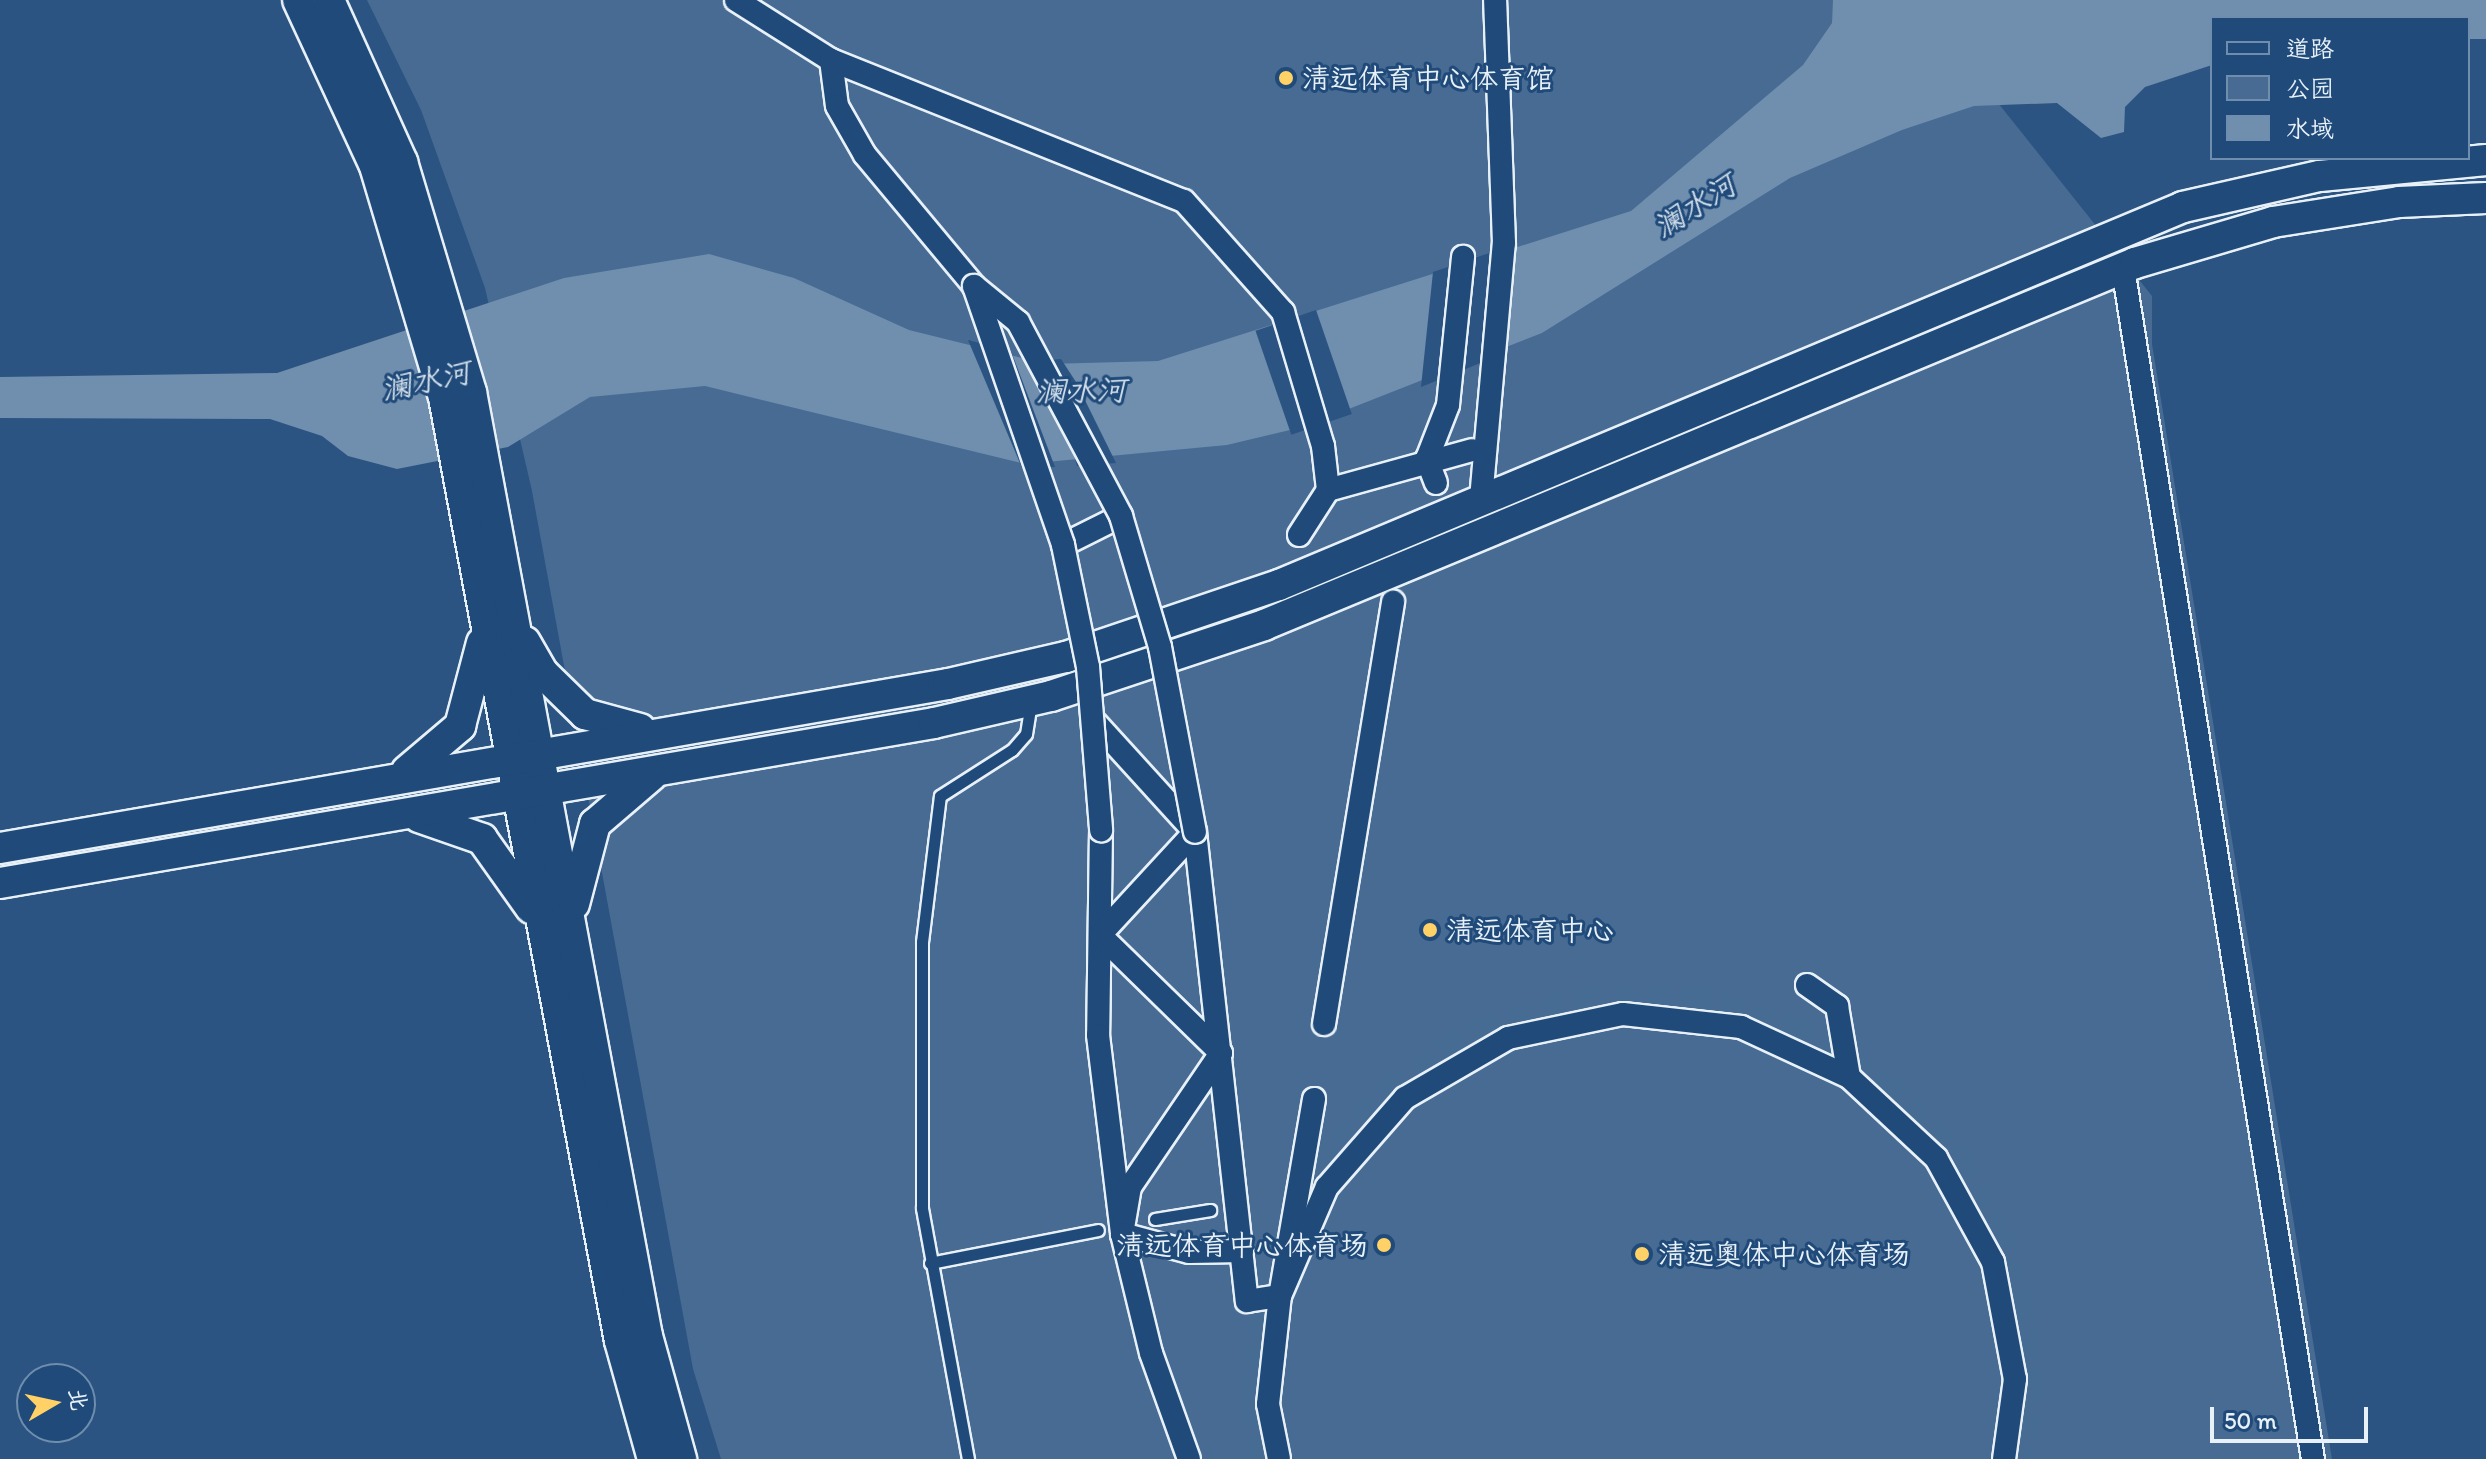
<!DOCTYPE html>
<meta charset="utf-8">
<style>
body{margin:0}
#map{position:relative;width:2486px;height:1459px;overflow:hidden;background:#2b5482;font-family:Itim,"LXGW WenKai TC",sans-serif}
div>[style]{position:absolute}
.green>*{inset:0;background:#476b93}
.water>*{inset:0;background:#708ead}
.pier>*{inset:0;background:#2b5482;transform-origin:0 0}
.street-tunnel>*{height:22px;margin-top:-11px;transform-origin:0;background:repeating-linear-gradient(90deg,#476c94 0 22px,transparent 0 33px)}
.roads{filter:drop-shadow(2px 0 #e8f1f8) drop-shadow(-2px 0 #e8f1f8) drop-shadow(0 2px #e8f1f8) drop-shadow(0 -2px #e8f1f8)}
.lane>*{height:11px;margin:-5.5px;padding:0 5.5px;transform-origin:5.5px;border-radius:5.5px;background:#1f4a7a}
.street>*{height:22px;margin:-11px;padding:0 11px;transform-origin:11px;border-radius:11px;background:#1f4a7a}
.secondary>*{height:30px;margin:-15px;padding:0 15px;transform-origin:15px;border-radius:15px;background:#1f4a7a}
.bridges{filter:drop-shadow(2px 0 #e8f1f8) drop-shadow(-2px 0 #e8f1f8) drop-shadow(0 2px #e8f1f8) drop-shadow(0 -2px #e8f1f8)}
.street-bridge>*{height:22px;margin:-11px;padding:0 11px;transform-origin:11px;border-radius:11px;background:#1f4a7a}
.dots>*{width:22px;height:22px;translate:-50% -50%;box-sizing:border-box;border:4px solid #1f4a7a;border-radius:50%}
span{translate:-50% -50%;white-space:nowrap;text-align:center;line-height:1.15;-webkit-text-stroke:6px #1f4a7a;paint-order:stroke}
.poi-label{font-size:28px;color:#e8f1f8}
.left{translate:0 -50%;text-align:left}
.right{translate:-100% -50%;text-align:right}
.water-label{font-size:30px;color:#d0dde9;font-style:italic}
.legend{position:absolute;left:2210px;top:16px;width:260px;height:144px;box-sizing:border-box;background:#1f4a7a;border:2px solid #6f8dac;margin:0;padding:10px 14px;list-style:none;font-size:24px;color:#e8f1f8}
.legend li{display:flex;align-items:center;gap:16px;height:40px}
.legend b{width:40px;border:2px solid #6f8dac}
.north{position:absolute;left:16px;top:1363px;width:80px;height:80px;box-sizing:border-box;background:#1f4a7a;border:2px solid #6f8dac;border-radius:50%;rotate:81deg;font-size:22px;font-weight:700;line-height:32px;text-align:center;color:#e8f1f8}
.north::after{content:'';display:block;margin:auto;width:28px;height:36px;background:#ffd166;clip-path:polygon(50% 0,100% 100%,50% 72%,0 100%)}
.scale{position:absolute;left:2210px;top:1407px;width:158px;height:36px;box-sizing:border-box;border:4px solid #e8f1f8;border-top:0;padding-left:10px;font-size:24px;line-height:28px;white-space:nowrap;color:#e8f1f8;-webkit-text-stroke:6px #1f4a7a;paint-order:stroke}
</style>
<div id="map">
<div class="green">
<i style="clip-path:polygon(367px 0,1916px 0,2152px 296px,2152px 344px,2332px 1459px,721px 1459px,693px 1369px,532px 491px,485px 288px,421px 110px)"></i>
</div>
<div class="water">
<i style="clip-path:polygon(1833px 0,2486px 0,2486px 39px,2468px 39px,2468px 18px,2212px 18px,2212px 65px,2145px 87px,2125px 107px,2124px 132px,2101px 138px,2057px 103px,1974px 106px,1902px 130px,1790px 178px,1542px 333px,1303px 427px,1227px 445px,1025px 464px,705px 386px,590px 397px,508px 447px,397px 469px,348px 456px,322px 436px,270px 419px,0 418px,0 377px,277px 373px,564px 278px,709px 254px,794px 278px,909px 330px,1046px 364px,1158px 361px,1631px 211px,1803px 65px,1832px 23px)"></i>
</div>
<div class="pier">
<i style="clip-path:polygon(1516px 244px,1505px 353px,1421px 387px,1433px 272px)"></i>
<i style="left:1316px;top:310px;width:110px;height:64px;rotate:71deg"></i>
<i style="clip-path:polygon(968px 340px,1011px 351px,1055px 467px,1022px 468px)"></i>
<i style="clip-path:polygon(1061px 359px,1076px 382px,1116px 463px,1077px 466px,1047px 360px)"></i>
</div>
<div class="street-tunnel">
<i style="left:1262px;top:1459px;width:59px;rotate:-98.8deg"></i>
<i style="left:1253px;top:1401px;width:81px;rotate:-85.8deg"></i>
<i style="left:1259px;top:1320px;width:82px;rotate:-75.1deg"></i>
<i style="left:1280px;top:1241px;width:81px;rotate:-62.8deg"></i>
<i style="left:1317px;top:1169px;width:108px;rotate:-48.8deg"></i>
<i style="left:1388px;top:1088px;width:108px;rotate:-33deg"></i>
<i style="left:1479px;top:1029px;width:108px;rotate:-16.8deg"></i>
<i style="left:1582px;top:998px;width:107px;rotate:-1.1deg"></i>
<i style="left:1689px;top:996px;width:108px;rotate:15.1deg"></i>
<i style="left:1793px;top:1024px;width:109px;rotate:31.1deg"></i>
<i style="left:1886px;top:1080px;width:108px;rotate:46.5deg"></i>
<i style="left:1960px;top:1158px;width:79px;rotate:60.5deg"></i>
<i style="left:1999px;top:1227px;width:80px;rotate:72.5deg"></i>
<i style="left:2023px;top:1303px;width:80px;rotate:83.5deg"></i>
<i style="left:2032px;top:1382px;width:77px;rotate:95.2deg"></i>
</div>
<div class="roads">
<div class="lane">
<i style="left:1155px;top:1219px;width:56px;rotate:-9.3deg"></i>
<i style="left:930px;top:1263px;width:171px;rotate:-11.1deg"></i>
<i style="left:968px;top:1459px;width:255px;rotate:-100.4deg"></i>
<i style="left:922px;top:1208px;width:266px;rotate:-90deg"></i>
<i style="left:922px;top:942px;width:147px;rotate:-83deg"></i>
<i style="left:940px;top:796px;width:85px;rotate:-32.6deg"></i>
<i style="left:1012px;top:750px;width:21px;rotate:-49deg"></i>
<i style="left:1026px;top:734px;width:31px;rotate:-81deg"></i>
</div>
<div class="street">
<i style="left:736px;top:0;width:112px;rotate:32.3deg"></i>
<i style="left:831px;top:60px;width:380px;rotate:21.8deg"></i>
<i style="left:1184px;top:201px;width:149px;rotate:48.3deg"></i>
<i style="left:1283px;top:312px;width:140px;rotate:73.4deg"></i>
<i style="left:1323px;top:446px;width:44px;rotate:83.5deg"></i>
<i style="left:831px;top:60px;width:46px;rotate:82.6deg"></i>
<i style="left:837px;top:106px;width:56px;rotate:60.3deg"></i>
<i style="left:865px;top:155px;width:170px;rotate:50.2deg"></i>
<i style="left:2123px;top:268px;width:1206px;rotate:80.94deg"></i>
<i style="left:1436px;top:483px;width:26px;rotate:-111deg"></i>
<i style="left:1427px;top:459px;width:58px;rotate:-68.7deg"></i>
<i style="left:1448px;top:405px;width:149px;rotate:-84.2deg"></i>
<i style="left:1481px;top:499px;width:257px;rotate:-84.9deg"></i>
<i style="left:1504px;top:243px;width:243px;rotate:-92.1deg"></i>
<i style="left:1299px;top:535px;width:54px;rotate:-57.2deg"></i>
<i style="left:1328px;top:490px;width:149px;rotate:-15.5deg"></i>
<i style="left:1063px;top:545px;width:65px;rotate:-26.6deg"></i>
<i style="left:1094px;top:721px;width:150px;rotate:47.7deg"></i>
<i style="left:1195px;top:832px;width:472px;rotate:83.7deg"></i>
<i style="left:1247px;top:1301px;width:33px;rotate:-9deg"></i>
<i style="left:1280px;top:1296px;width:200px;rotate:-80.2deg"></i>
<i style="left:1101px;top:830px;width:205px;rotate:90.8deg"></i>
<i style="left:1098px;top:1035px;width:200px;rotate:83.1deg"></i>
<i style="left:1122px;top:1234px;width:122px;rotate:76.3deg"></i>
<i style="left:1151px;top:1353px;width:113px;rotate:70.3deg"></i>
<i style="left:1195px;top:832px;width:140px;rotate:132.7deg"></i>
<i style="left:1100px;top:935px;width:169px;rotate:44.3deg"></i>
<i style="left:1221px;top:1053px;width:162px;rotate:124.2deg"></i>
<i style="left:1130px;top:1187px;width:48px;rotate:99.7deg"></i>
<i style="left:1122px;top:1234px;width:69px;rotate:15deg"></i>
<i style="left:1189px;top:1252px;width:53px;rotate:-1.1deg"></i>
<i style="left:1807px;top:985px;width:37px;rotate:35deg"></i>
<i style="left:1837px;top:1006px;width:72px;rotate:80.4deg"></i>
<i style="left:1324px;top:1024px;width:428px;rotate:-80.7deg"></i>
<i style="left:1279px;top:1459px;width:56px;rotate:-101.3deg"></i>
<i style="left:1268px;top:1404px;width:109px;rotate:-83.7deg"></i>
<i style="left:1280px;top:1296px;width:119px;rotate:-66.7deg"></i>
<i style="left:1327px;top:1187px;width:118px;rotate:-48.8deg"></i>
<i style="left:1405px;top:1098px;width:119px;rotate:-30.2deg"></i>
<i style="left:1508px;top:1038px;width:117px;rotate:-11.8deg"></i>
<i style="left:1623px;top:1014px;width:119px;rotate:6.3deg"></i>
<i style="left:1741px;top:1027px;width:119px;rotate:24.8deg"></i>
<i style="left:1849px;top:1077px;width:119px;rotate:43deg"></i>
<i style="left:1936px;top:1158px;width:119px;rotate:61.3deg"></i>
<i style="left:1993px;top:1262px;width:119px;rotate:79.4deg"></i>
<i style="left:2015px;top:1379px;width:81px;rotate:97.8deg"></i>
</div>
<div class="secondary">
<i style="left:298px;top:0;width:183px;rotate:65.1deg"></i>
<i style="left:375px;top:166px;width:241px;rotate:73.4deg"></i>
<i style="left:444px;top:397px;width:960px;rotate:79.44deg"></i>
<i style="left:620px;top:1341px;width:123px;rotate:74.4deg"></i>
<i style="left:329px;top:0;width:178px;rotate:65.7deg"></i>
<i style="left:402px;top:162px;width:240px;rotate:73.3deg"></i>
<i style="left:471px;top:392px;width:960px;rotate:79.44deg"></i>
<i style="left:647px;top:1336px;width:128px;rotate:74.5deg"></i>
<i style="left:525px;top:642px;width:36px;rotate:60deg"></i>
<i style="left:543px;top:673px;width:59px;rotate:44.3deg"></i>
<i style="left:585px;top:714px;width:57px;rotate:15.3deg"></i>
<i style="left:407px;top:771px;width:70px;rotate:-40.3deg"></i>
<i style="left:460px;top:726px;width:86px;rotate:-75.2deg"></i>
<i style="left:419px;top:817px;width:67px;rotate:19.2deg"></i>
<i style="left:482px;top:839px;width:85px;rotate:54.6deg"></i>
<i style="left:0;top:848px;width:962px;rotate:-9.81deg"></i>
<i style="left:948px;top:684px;width:121px;rotate:-12.9deg"></i>
<i style="left:1066px;top:657px;width:225px;rotate:-18.7deg"></i>
<i style="left:1279px;top:585px;width:980px;rotate:-22.69deg"></i>
<i style="left:2183px;top:207px;width:140px;rotate:-12.8deg"></i>
<i style="left:2320px;top:176px;width:167px;rotate:-5.5deg"></i>
<i style="left:0;top:883px;width:948px;rotate:-9.72deg"></i>
<i style="left:934px;top:723px;width:120px;rotate:-13deg"></i>
<i style="left:1051px;top:696px;width:225px;rotate:-18.4deg"></i>
<i style="left:1264px;top:625px;width:943px;rotate:-22.57deg"></i>
<i style="left:2135px;top:263px;width:144px;rotate:-16.5deg"></i>
<i style="left:2273px;top:222px;width:128px;rotate:-9deg"></i>
<i style="left:2399px;top:202px;width:87px;rotate:-2.6deg"></i>
<i style="left:574px;top:904px;width:83px;rotate:-75.3deg"></i>
<i style="left:595px;top:824px;width:75px;rotate:-40.7deg"></i>
</div>
</div>
<div class="bridges">
<div class="street-bridge">
<i style="left:974px;top:286px;width:57px;rotate:39.3deg"></i>
<i style="left:1018px;top:322px;width:220px;rotate:62deg"></i>
<i style="left:1121px;top:516px;width:137px;rotate:73.4deg"></i>
<i style="left:1160px;top:647px;width:188px;rotate:79.3deg"></i>
<i style="left:974px;top:286px;width:274px;rotate:71deg"></i>
<i style="left:1063px;top:545px;width:125px;rotate:78.4deg"></i>
<i style="left:1088px;top:667px;width:164px;rotate:85.4deg"></i>
</div>
</div>
<div class="dots">
<i style="left:1286px;top:78px;background:#ffd166"></i>
<i style="left:1430px;top:930px;background:#ffd166"></i>
<i style="left:1384px;top:1245px;background:#ffd166"></i>
<i style="left:1642px;top:1254px;background:#ffd166"></i>
</div>
<div class="poi-label">
<span class="left" style="left:1302px;top:78px">清远体育中心体育馆</span>
<span class="left" style="left:1446px;top:930px">清远体育中心</span>
<span class="right" style="left:1368px;top:1245px">清远体育中心体育场</span>
<span class="left" style="left:1658px;top:1254px">清远奥体中心体育场</span>
</div>
<div class="water-label">
<span style="left:1695px;top:206px;rotate:-32deg">澜水河</span>
<span style="left:426px;top:381px;rotate:-12deg">澜水河</span>
<span style="left:1081px;top:391px;rotate:-1deg">澜水河</span>
</div>
<ul class="legend">
<li><b style="height:10px;background:#1f4a7a"></b>道路</li>
<li><b style="height:22px;background:#476b93"></b>公园</li>
<li><b style="height:22px;background:#708ead"></b>水域</li>
</ul>
<div class="north">北</div>
<div class="scale">50 m</div>
</div>
